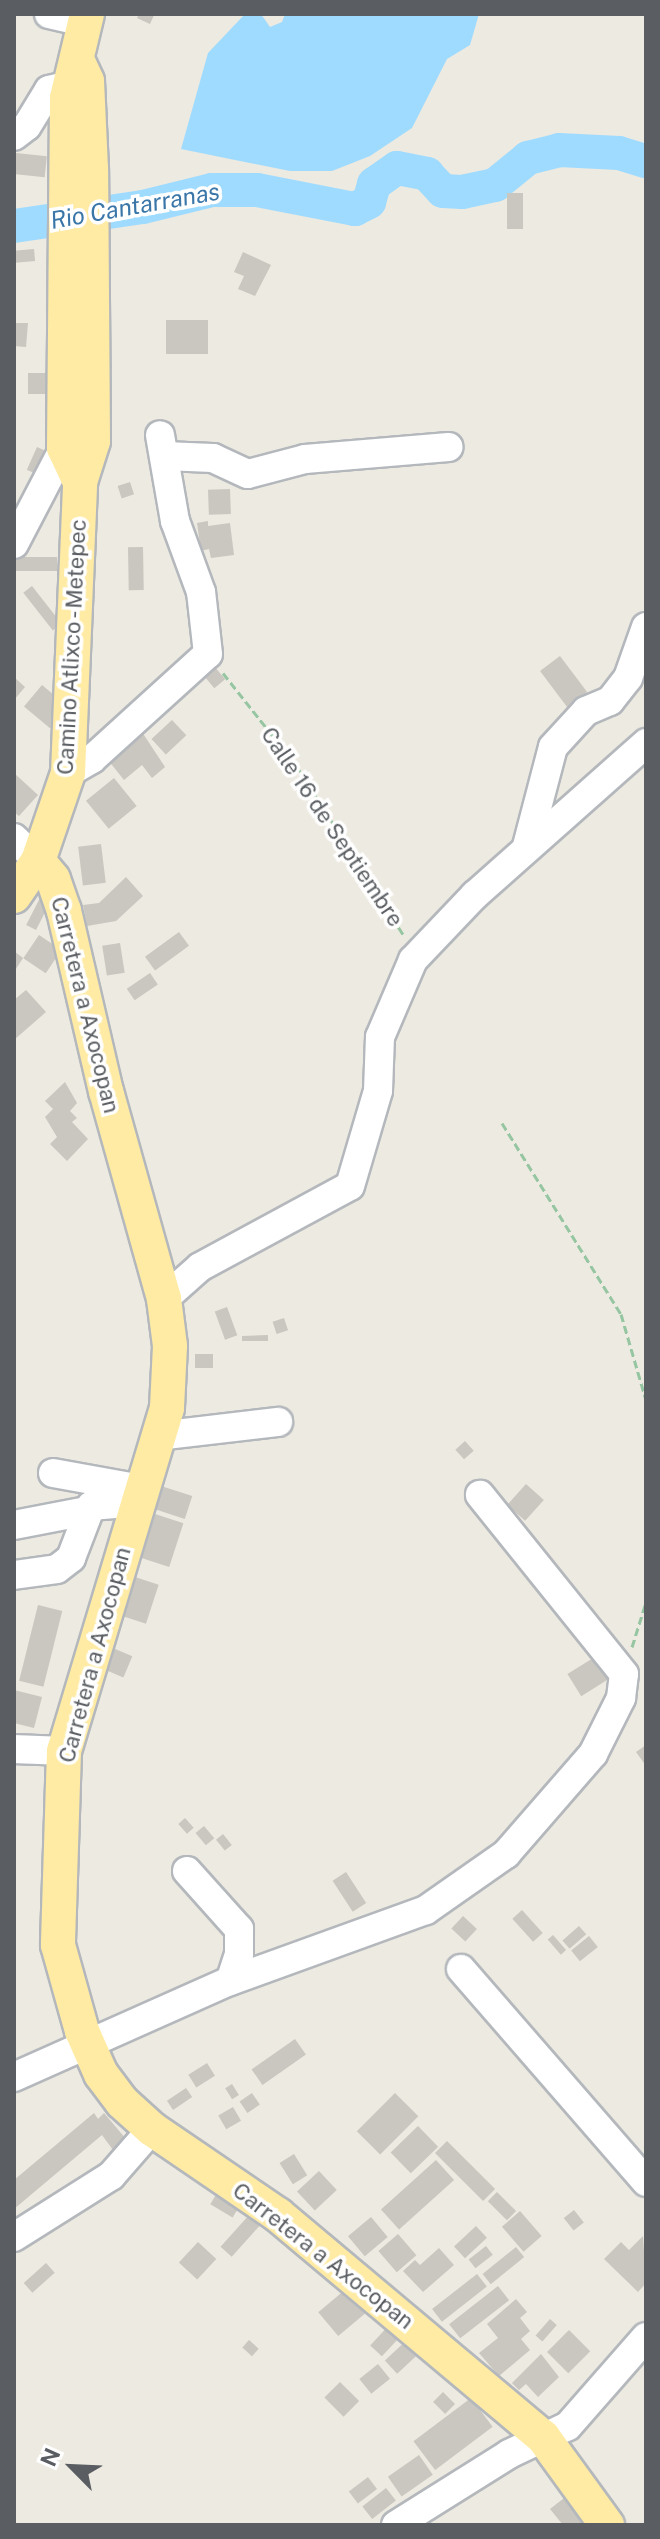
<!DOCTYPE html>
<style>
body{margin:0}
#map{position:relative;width:660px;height:2539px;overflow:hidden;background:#edeae1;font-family:"Public Sans",sans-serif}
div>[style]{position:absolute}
.water>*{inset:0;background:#9fdbff}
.river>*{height:34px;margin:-17px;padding:0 17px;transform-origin:17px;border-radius:17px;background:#9fdbff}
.building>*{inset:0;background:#cac6c0;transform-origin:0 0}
.path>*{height:3px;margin-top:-1.5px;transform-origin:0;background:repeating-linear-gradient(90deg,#96c6a1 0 8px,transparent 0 12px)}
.roads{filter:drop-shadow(2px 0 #b4b8bc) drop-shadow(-2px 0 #b4b8bc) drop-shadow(0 2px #b4b8bc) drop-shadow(0 -2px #b4b8bc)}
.minor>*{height:28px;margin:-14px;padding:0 14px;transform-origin:14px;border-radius:14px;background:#fff}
.major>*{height:34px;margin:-17px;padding:0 17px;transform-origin:17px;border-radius:17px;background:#ffeba4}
span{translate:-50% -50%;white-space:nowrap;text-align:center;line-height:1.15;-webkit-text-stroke:7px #fff;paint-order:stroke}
.street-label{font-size:22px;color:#5a5e62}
.water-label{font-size:24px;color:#3a76a8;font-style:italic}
.frame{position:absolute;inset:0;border:16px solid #5a5e62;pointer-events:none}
.north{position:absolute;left:32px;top:2427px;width:80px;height:80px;-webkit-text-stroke:6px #fff;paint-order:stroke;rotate:294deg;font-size:22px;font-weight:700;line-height:32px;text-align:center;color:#5a5e62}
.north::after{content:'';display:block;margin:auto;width:28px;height:36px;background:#5a5e62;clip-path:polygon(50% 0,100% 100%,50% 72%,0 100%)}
</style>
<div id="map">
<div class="water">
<i style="clip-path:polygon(245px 14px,261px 14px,270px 27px,282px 22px,285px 14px,479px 14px,470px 45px,447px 59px,412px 128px,370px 156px,332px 171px,290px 171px,181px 149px,208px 53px)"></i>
</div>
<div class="river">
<i style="left:14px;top:226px;width:130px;rotate:-8.4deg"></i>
<i style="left:143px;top:207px;width:71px;rotate:-13.8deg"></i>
<i style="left:212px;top:190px;width:45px"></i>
<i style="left:257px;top:190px;width:100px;rotate:11deg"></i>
<i style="left:355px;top:209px;width:16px;rotate:-27deg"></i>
<i style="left:369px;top:202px;width:19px;rotate:-74deg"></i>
<i style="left:374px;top:184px;width:28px;rotate:-35deg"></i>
<i style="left:397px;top:168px;width:31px;rotate:11deg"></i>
<i style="left:427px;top:174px;width:23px;rotate:47deg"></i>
<i style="left:443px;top:191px;width:19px;rotate:3deg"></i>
<i style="left:462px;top:192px;width:34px;rotate:-12deg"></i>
<i style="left:495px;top:185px;width:43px;rotate:-39.3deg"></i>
<i style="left:528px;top:158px;width:32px;rotate:-14deg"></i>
<i style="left:559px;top:150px;width:60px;rotate:2.9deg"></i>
<i style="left:619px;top:153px;width:28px;rotate:17deg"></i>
</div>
<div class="building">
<i style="clip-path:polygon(139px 14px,152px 14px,154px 15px,150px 24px,137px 18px)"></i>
<i style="left:16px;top:153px;width:31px;height:21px;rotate:6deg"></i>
<i style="left:507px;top:193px;width:16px;height:36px"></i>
<i style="left:34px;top:249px;width:12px;height:20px;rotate:85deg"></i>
<i style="clip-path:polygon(243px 252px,271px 265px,255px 296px,238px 289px,244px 276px,234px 272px)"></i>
<i style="left:166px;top:320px;width:42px;height:34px"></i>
<i style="clip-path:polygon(14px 323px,28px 323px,26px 347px,14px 346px)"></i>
<i style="left:28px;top:373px;width:21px;height:21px"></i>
<i style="left:37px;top:447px;width:12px;height:25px;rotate:24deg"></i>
<i style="left:130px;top:482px;width:13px;height:13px;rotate:72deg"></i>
<i style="left:230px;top:489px;width:25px;height:22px;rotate:88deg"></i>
<i style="clip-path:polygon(208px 521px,208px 526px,230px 523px,234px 555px,211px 558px,209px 549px,201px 551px,197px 523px)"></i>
<i style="left:143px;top:547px;width:43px;height:15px;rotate:89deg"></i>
<i style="left:14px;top:557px;width:43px;height:14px"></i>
<i style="left:32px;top:586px;width:48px;height:11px;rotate:52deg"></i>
<i style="left:560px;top:656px;width:45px;height:25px;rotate:53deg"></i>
<i style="left:209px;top:660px;width:25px;height:14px;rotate:50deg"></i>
<i style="clip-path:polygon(14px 677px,25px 687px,14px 700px)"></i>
<i style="left:42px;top:685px;width:34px;height:28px;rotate:40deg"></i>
<i style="left:172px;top:720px;width:21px;height:28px;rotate:47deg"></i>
<i style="clip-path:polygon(142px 732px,165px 767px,152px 778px,142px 765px,124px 780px,108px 760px)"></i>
<i style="clip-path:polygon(14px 773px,38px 795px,19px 816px,14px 812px)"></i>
<i style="left:114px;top:778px;width:36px;height:36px;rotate:51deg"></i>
<i style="left:101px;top:844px;width:39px;height:23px;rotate:83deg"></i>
<i style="clip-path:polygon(126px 877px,143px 896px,116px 921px,87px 926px,83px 905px,99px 903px)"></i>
<i style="left:43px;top:892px;width:11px;height:37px;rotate:27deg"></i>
<i style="left:179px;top:932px;width:17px;height:42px;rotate:54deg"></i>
<i style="left:39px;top:935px;width:27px;height:28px;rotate:34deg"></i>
<i style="left:120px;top:943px;width:30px;height:18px;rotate:81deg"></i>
<i style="clip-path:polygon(14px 951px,23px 958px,14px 972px)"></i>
<i style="left:150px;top:973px;width:14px;height:28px;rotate:56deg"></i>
<i style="clip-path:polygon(26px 990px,46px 1012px,14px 1040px,14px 1000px)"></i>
<i style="clip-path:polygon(65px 1082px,77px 1103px,70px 1111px,77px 1118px,72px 1122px,88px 1139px,67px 1161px,50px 1144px,57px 1137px,45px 1117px,53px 1109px,45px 1101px)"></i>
<i style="left:227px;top:1307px;width:30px;height:13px;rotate:70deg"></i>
<i style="left:284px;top:1318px;width:13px;height:12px;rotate:72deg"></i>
<i style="clip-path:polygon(268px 1335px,268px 1341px,242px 1341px,242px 1336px)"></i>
<i style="left:195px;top:1354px;width:18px;height:14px"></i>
<i style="left:465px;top:1441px;width:13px;height:13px;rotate:48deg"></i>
<i style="left:526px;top:1484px;width:24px;height:28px;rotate:42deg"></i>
<i style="left:158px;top:1485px;width:36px;height:24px;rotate:18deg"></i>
<i style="left:152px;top:1513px;width:33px;height:46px;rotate:18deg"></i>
<i style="left:132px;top:1576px;width:28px;height:41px;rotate:18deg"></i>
<i style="left:38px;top:1605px;width:25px;height:78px;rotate:14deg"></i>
<i style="left:113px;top:1648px;width:21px;height:23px;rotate:23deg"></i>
<i style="left:598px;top:1655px;width:26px;height:36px;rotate:58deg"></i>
<i style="clip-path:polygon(14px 1690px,42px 1697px,34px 1728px,14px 1723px)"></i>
<i style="clip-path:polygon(646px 1745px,646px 1766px,636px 1752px)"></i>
<i style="left:185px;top:1818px;width:13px;height:9px;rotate:48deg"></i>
<i style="left:204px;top:1826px;width:16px;height:11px;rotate:50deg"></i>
<i style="left:223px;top:1834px;width:14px;height:9px;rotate:51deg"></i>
<i style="left:346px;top:1872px;width:37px;height:16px;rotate:57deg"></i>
<i style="left:522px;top:1910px;width:31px;height:13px;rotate:48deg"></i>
<i style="left:463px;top:1916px;width:19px;height:17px;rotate:43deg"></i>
<i style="left:579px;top:1926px;width:11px;height:22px;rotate:49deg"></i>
<i style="left:553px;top:1935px;width:20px;height:7px;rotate:49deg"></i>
<i style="left:589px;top:1936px;width:14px;height:23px;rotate:51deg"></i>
<i style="left:295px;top:2039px;width:19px;height:53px;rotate:55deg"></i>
<i style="left:207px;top:2063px;width:15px;height:22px;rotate:58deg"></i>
<i style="left:232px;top:2084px;width:13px;height:8px;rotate:58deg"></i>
<i style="left:186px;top:2088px;width:11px;height:23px;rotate:56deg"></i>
<i style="left:252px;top:2093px;width:14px;height:15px;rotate:56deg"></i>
<i style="left:395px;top:2093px;width:33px;height:54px;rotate:45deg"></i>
<i style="left:233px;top:2107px;width:16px;height:17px;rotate:60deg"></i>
<i style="clip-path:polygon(94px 2113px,98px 2119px,104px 2113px,126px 2139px,113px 2150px,102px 2135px,14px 2209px,14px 2180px)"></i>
<i style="left:418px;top:2126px;width:29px;height:38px;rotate:46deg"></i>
<i style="left:447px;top:2141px;width:68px;height:17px;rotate:45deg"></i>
<i style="left:294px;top:2154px;width:25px;height:17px;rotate:58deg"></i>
<i style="left:436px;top:2160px;width:27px;height:74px;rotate:48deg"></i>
<i style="left:319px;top:2171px;width:26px;height:30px;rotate:47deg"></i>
<i style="left:497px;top:2192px;width:27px;height:13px;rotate:45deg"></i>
<i style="left:217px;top:2193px;width:26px;height:13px;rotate:31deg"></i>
<i style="left:574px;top:2210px;width:16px;height:13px;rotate:52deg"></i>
<i style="left:520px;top:2211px;width:33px;height:24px;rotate:49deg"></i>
<i style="left:250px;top:2214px;width:15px;height:44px;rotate:42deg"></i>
<i style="left:371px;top:2217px;width:26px;height:30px;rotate:50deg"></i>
<i style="left:476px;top:2226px;width:16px;height:30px;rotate:47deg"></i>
<i style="left:398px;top:2234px;width:28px;height:26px;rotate:49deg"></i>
<i style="clip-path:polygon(643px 2236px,646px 2283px,638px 2292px,604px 2259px,621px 2242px,629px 2250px)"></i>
<i style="left:198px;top:2242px;width:25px;height:28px;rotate:43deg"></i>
<i style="left:486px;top:2246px;width:11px;height:22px;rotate:52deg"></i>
<i style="left:516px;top:2247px;width:13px;height:43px;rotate:51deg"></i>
<i style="clip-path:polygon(439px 2248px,454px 2265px,423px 2292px,403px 2271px,415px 2260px,420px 2265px)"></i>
<i style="left:46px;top:2263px;width:13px;height:30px;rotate:48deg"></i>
<i style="left:477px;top:2274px;width:16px;height:57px;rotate:52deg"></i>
<i style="left:352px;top:2284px;width:31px;height:44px;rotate:50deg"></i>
<i style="left:498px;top:2286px;width:18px;height:62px;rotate:52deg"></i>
<i style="clip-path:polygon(516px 2299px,527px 2312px,520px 2318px,530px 2331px,521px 2339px,530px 2350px,499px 2376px,479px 2353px,498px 2338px,487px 2324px)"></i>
<i style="left:550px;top:2319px;width:9px;height:22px;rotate:41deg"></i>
<i style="left:392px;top:2322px;width:16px;height:32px;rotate:43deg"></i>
<i style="left:569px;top:2330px;width:30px;height:31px;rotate:45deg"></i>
<i style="left:409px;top:2338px;width:18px;height:33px;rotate:47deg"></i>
<i style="left:249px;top:2340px;width:13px;height:10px;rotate:42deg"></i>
<i style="clip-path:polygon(541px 2354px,559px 2377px,538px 2397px,526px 2384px,519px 2390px,512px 2383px)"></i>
<i style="left:378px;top:2364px;width:19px;height:24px;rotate:51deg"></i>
<i style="left:340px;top:2382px;width:27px;height:22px;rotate:45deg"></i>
<i style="left:443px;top:2392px;width:17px;height:14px;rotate:45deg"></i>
<i style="left:471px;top:2398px;width:36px;height:72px;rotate:53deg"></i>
<i style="left:419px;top:2455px;width:24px;height:38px;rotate:55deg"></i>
<i style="left:368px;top:2477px;width:15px;height:24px;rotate:53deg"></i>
<i style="left:386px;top:2488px;width:16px;height:30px;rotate:52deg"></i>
<i style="clip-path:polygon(568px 2495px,592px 2525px,563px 2525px,550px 2509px)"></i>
</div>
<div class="path">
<i style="left:223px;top:673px;width:117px;rotate:51.6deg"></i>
<i style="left:296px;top:765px;width:202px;rotate:57.7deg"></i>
<i style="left:502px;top:1123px;width:225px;rotate:58.1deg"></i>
<i style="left:621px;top:1314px;width:90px;rotate:73.8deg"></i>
<i style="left:632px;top:1647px;width:47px;rotate:-72.7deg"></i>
</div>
<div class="roads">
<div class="minor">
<i style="left:49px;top:14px;width:35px;rotate:13deg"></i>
<i style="left:14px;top:136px;width:16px;rotate:-38deg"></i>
<i style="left:27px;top:126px;width:42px;rotate:-58.6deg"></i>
<i style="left:49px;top:90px;width:39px;rotate:-13deg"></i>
<i style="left:164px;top:456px;width:49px;rotate:2.3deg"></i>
<i style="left:213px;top:458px;width:38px;rotate:25deg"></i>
<i style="left:248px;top:474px;width:59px;rotate:-14.7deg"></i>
<i style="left:305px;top:459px;width:144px;rotate:-4.8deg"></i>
<i style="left:14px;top:544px;width:108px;rotate:-62.5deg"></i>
<i style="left:64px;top:448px;width:16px;rotate:-15deg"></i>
<i style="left:68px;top:773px;width:28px;rotate:-30deg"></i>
<i style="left:92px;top:759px;width:156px;rotate:-42.2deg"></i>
<i style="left:208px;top:654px;width:62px;rotate:-96.4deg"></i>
<i style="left:201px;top:592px;width:76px;rotate:-110.1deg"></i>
<i style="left:175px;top:521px;width:87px;rotate:-99.9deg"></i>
<i style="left:14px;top:838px;width:33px;rotate:44deg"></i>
<i style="left:527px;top:846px;width:102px;rotate:-75.3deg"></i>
<i style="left:553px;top:747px;width:49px;rotate:-47.5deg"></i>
<i style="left:586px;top:711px;width:26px;rotate:-23deg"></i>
<i style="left:610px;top:701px;width:29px;rotate:-52deg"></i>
<i style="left:628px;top:678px;width:54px;rotate:-70.6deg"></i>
<i style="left:164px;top:1299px;width:48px;rotate:-41.6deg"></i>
<i style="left:200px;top:1267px;width:170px;rotate:-28.4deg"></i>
<i style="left:350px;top:1186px;width:99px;rotate:-73.6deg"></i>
<i style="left:378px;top:1091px;width:54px;rotate:-87.9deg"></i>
<i style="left:380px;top:1037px;width:84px;rotate:-66.8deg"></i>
<i style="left:413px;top:960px;width:90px;rotate:-46.4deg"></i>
<i style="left:475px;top:895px;width:229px;rotate:-41.6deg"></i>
<i style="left:158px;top:1436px;width:121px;rotate:-6.7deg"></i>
<i style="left:53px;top:1473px;width:90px;rotate:10.2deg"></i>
<i style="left:14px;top:1525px;width:74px;rotate:-10.9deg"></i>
<i style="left:14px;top:1575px;width:43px;rotate:-7.9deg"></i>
<i style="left:57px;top:1569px;width:18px;rotate:-38deg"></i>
<i style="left:71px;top:1558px;width:56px;rotate:-69deg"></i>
<i style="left:91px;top:1506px;width:47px;rotate:-4.9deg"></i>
<i style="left:14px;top:1749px;width:50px;rotate:2.3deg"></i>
<i style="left:187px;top:1871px;width:78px;rotate:48.1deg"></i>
<i style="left:239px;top:1929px;width:25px;rotate:90deg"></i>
<i style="left:239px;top:1954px;width:28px;rotate:108deg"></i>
<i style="left:461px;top:1969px;width:282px;rotate:49deg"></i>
<i style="left:14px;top:2077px;width:236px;rotate:-24deg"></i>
<i style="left:230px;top:1981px;width:208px;rotate:-19.9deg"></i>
<i style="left:426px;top:1910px;width:98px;rotate:-35deg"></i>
<i style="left:506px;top:1854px;width:133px;rotate:-49deg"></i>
<i style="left:593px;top:1754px;width:63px;rotate:-63.4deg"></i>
<i style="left:621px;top:1698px;width:24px;rotate:-83deg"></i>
<i style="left:624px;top:1674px;width:230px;rotate:-128.8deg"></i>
<i style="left:14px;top:2237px;width:115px;rotate:-32.2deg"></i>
<i style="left:111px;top:2176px;width:62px;rotate:-48.9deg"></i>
<i style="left:396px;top:2525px;width:133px;rotate:-32.1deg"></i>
<i style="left:509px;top:2454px;width:65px;rotate:-25.4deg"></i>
<i style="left:568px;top:2426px;width:118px;rotate:-48.8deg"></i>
</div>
<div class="major">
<i style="left:80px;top:482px;width:38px;rotate:-115deg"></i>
<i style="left:64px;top:448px;width:350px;rotate:-89.5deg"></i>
<i style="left:67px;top:98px;width:86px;rotate:-76.6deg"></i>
<i style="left:38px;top:861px;width:23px;rotate:50deg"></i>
<i style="left:53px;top:879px;width:34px;rotate:71deg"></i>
<i style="left:64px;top:911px;width:185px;rotate:76.9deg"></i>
<i style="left:106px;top:1091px;width:216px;rotate:74.4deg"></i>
<i style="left:164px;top:1299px;width:47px;rotate:82.7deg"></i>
<i style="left:170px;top:1346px;width:62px;rotate:92.8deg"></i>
<i style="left:167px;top:1408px;width:358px;rotate:106.7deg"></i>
<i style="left:64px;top:1751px;width:194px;rotate:91.8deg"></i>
<i style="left:58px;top:1945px;width:89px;rotate:74.4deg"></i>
<i style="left:82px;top:2031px;width:47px;rotate:66.2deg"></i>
<i style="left:101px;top:2074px;width:35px;rotate:53deg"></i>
<i style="left:122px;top:2102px;width:40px;rotate:42deg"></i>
<i style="left:152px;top:2129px;width:153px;rotate:34.3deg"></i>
<i style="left:278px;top:2215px;width:346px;rotate:40deg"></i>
<i style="left:543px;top:2437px;width:109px;rotate:54deg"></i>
<i style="left:14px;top:896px;width:42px;rotate:-55.6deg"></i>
<i style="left:38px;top:861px;width:93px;rotate:-71.2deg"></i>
<i style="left:68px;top:773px;width:291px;rotate:-87.6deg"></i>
<i style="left:80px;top:482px;width:43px;rotate:-72.4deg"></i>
<i style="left:93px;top:441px;width:272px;rotate:-90.4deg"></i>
<i style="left:91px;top:169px;width:88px;rotate:-92.6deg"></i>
<i style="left:87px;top:81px;width:19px;rotate:-115deg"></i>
</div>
</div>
<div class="street-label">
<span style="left:72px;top:647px;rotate:-87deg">Camino Atlixco - Metepec</span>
<span style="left:332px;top:827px;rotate:56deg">Calle 16 de Septiembre</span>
<span style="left:85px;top:1005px;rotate:76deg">Carretera a Axocopan</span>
<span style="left:95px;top:1655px;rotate:-75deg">Carretera a Axocopan</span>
<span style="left:323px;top:2256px;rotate:38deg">Carretera a Axocopan</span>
</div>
<div class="water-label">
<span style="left:135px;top:206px;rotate:-10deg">Rio Cantarranas</span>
</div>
<div class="frame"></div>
<div class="north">N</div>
</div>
